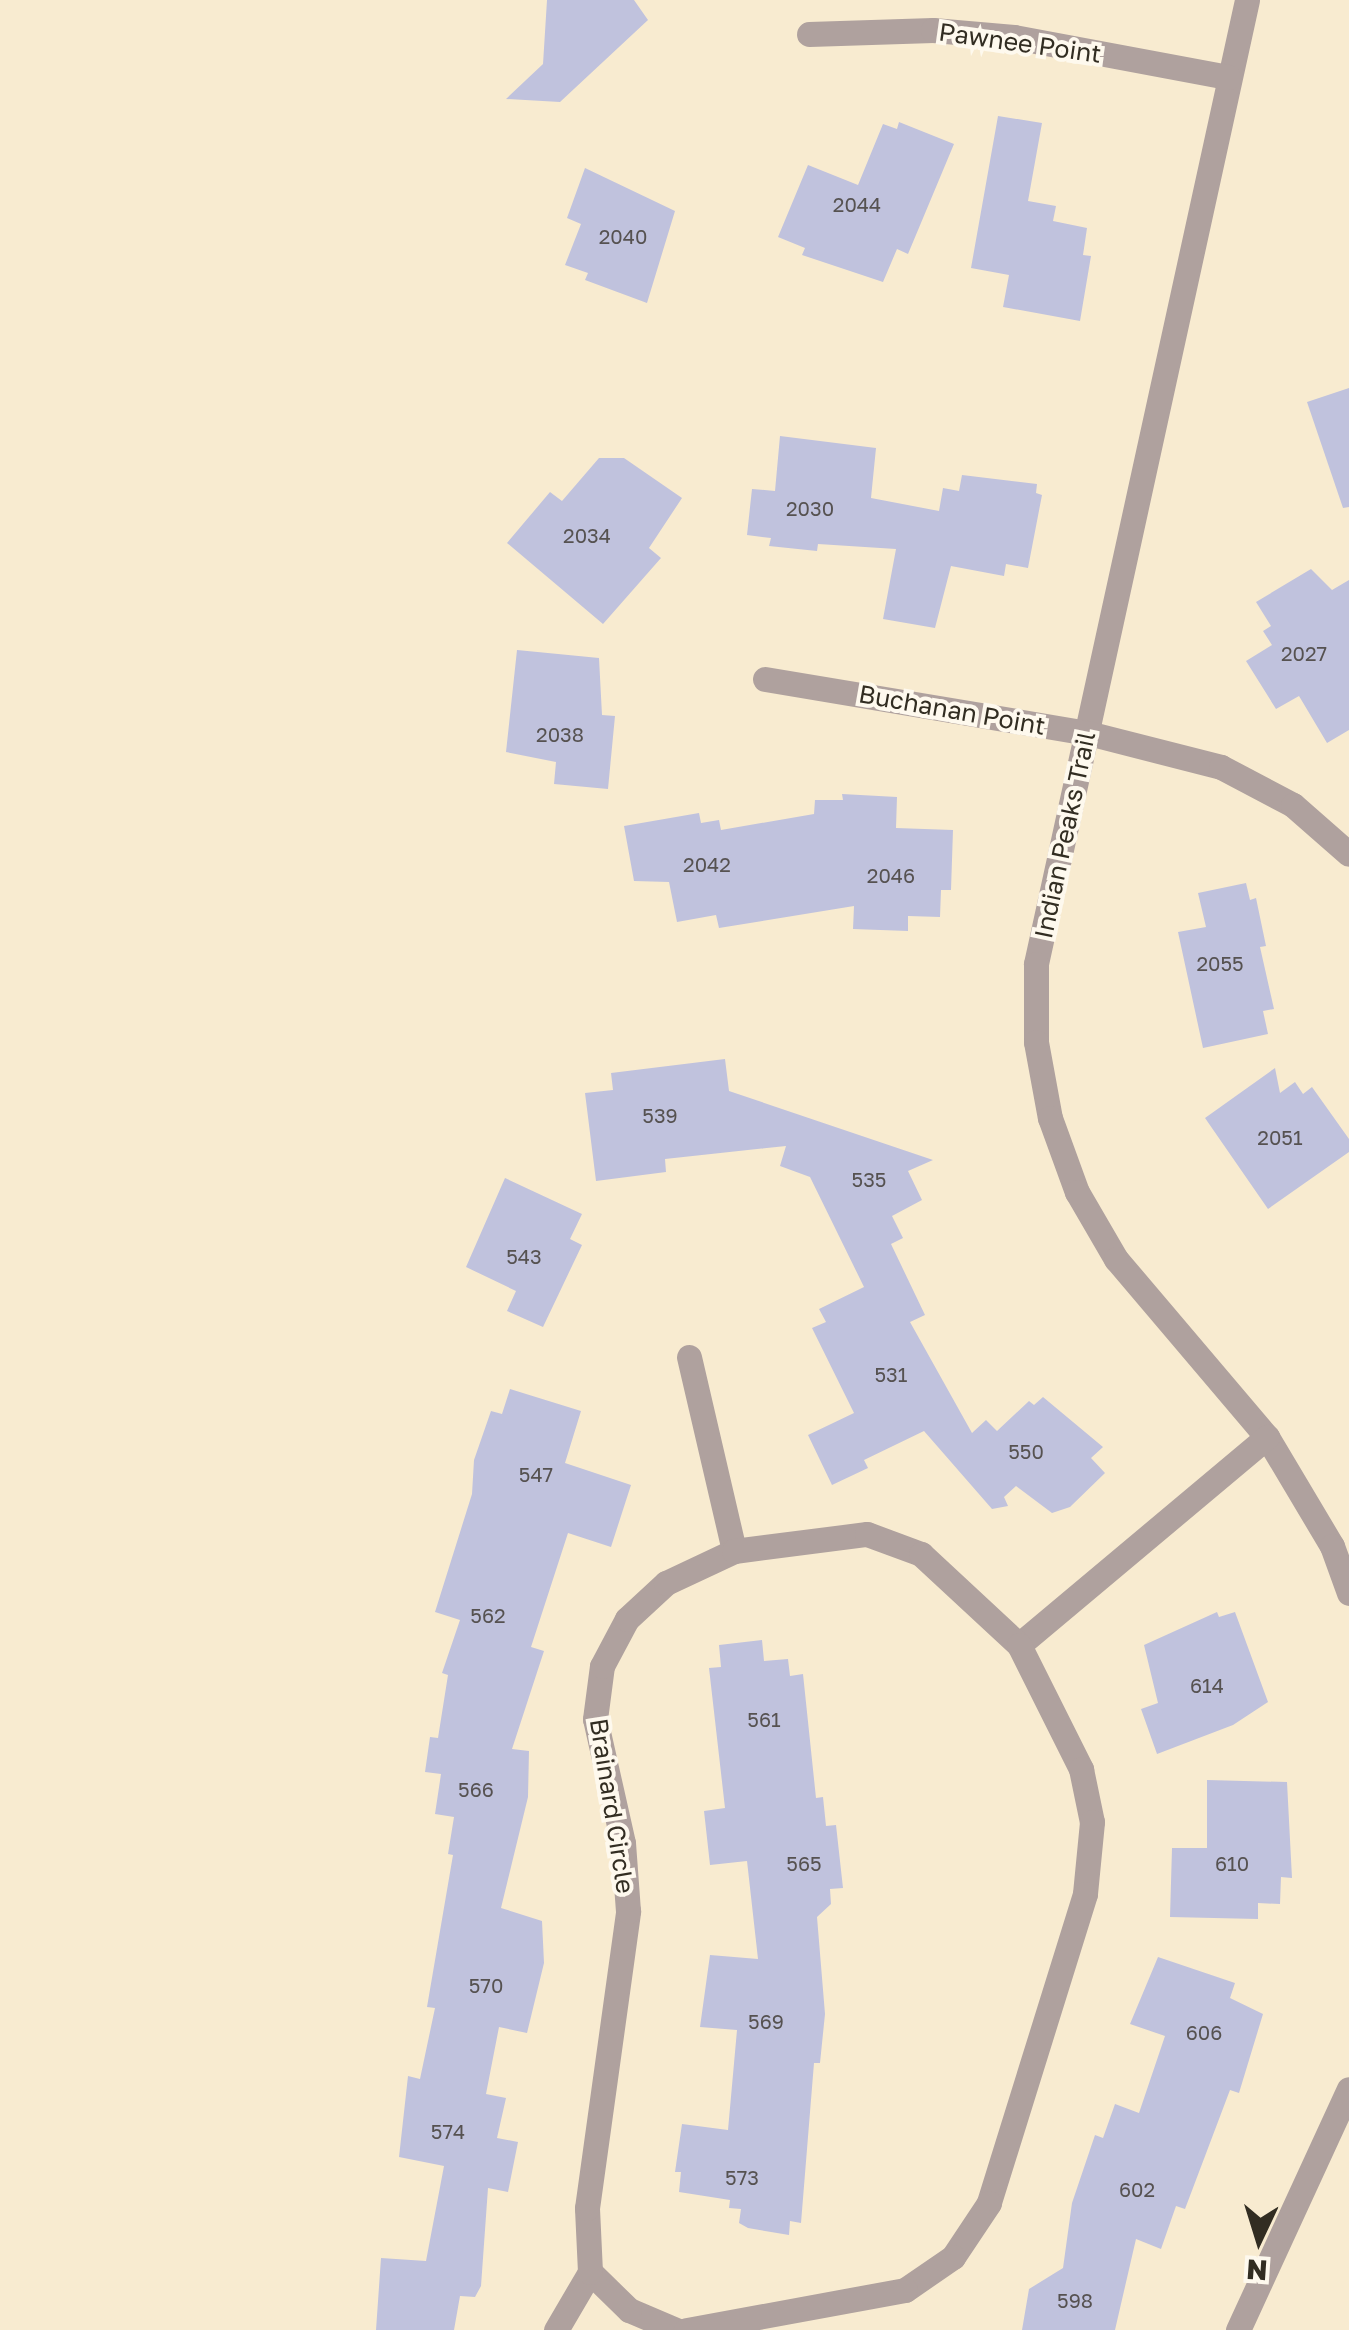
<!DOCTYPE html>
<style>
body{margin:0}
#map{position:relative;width:1349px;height:2330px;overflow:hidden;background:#f8ebd0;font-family:"Golos Text",sans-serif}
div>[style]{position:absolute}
.building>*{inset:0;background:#c0c2dd}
.minor>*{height:25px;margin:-12.5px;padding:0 12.5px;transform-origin:12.5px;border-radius:12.5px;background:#afa19e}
span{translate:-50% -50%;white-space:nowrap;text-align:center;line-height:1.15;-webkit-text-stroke:8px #fef9ee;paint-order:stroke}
.number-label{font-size:20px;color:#565251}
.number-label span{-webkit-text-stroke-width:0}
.street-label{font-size:25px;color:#322d22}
.north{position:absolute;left:1209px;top:2190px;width:100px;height:100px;-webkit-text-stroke:8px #fef9ee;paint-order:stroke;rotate:184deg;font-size:28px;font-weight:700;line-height:40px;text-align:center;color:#322d22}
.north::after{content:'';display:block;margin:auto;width:35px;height:45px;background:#322d22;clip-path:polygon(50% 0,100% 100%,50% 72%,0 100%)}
</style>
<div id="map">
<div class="building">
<i style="clip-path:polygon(547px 0,634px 0,648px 20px,560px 102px,506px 99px,543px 64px)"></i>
<i style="clip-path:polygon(998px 116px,1042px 123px,1028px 201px,1056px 206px,1053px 221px,1087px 228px,1083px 255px,1091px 256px,1080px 321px,1003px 307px,1009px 275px,971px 268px)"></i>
<i style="clip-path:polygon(899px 122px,954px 144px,908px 254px,897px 249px,883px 282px,802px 255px,805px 248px,778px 237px,808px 165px,858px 185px,883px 124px,897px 129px)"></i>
<i style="clip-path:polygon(585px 168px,675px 211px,647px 303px,585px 280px,588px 273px,565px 265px,581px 224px,567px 218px)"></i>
<i style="clip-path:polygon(1349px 388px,1349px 507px,1343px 508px,1307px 402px)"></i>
<i style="clip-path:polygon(780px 436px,876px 448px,871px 498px,939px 511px,943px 488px,959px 491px,962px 475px,1037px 484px,1036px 493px,1042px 495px,1028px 568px,1006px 564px,1004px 576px,951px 566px,935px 628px,883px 619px,896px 549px,818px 544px,817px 551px,769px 546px,771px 538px,747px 535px,752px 489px,775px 491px)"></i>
<i style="clip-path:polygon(599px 458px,624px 458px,682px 498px,649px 548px,661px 558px,603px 624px,507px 543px,550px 492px,562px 501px)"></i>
<i style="clip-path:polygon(1311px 569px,1332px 590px,1349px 580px,1349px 730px,1327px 743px,1299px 696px,1276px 709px,1246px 661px,1272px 645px,1263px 631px,1271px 626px,1256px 602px)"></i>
<i style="clip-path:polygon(517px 650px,599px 658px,602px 715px,615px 716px,608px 789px,554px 784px,556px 762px,506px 752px)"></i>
<i style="clip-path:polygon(842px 794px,897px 797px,896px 828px,953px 830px,951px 890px,941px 890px,940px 917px,908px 916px,908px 931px,853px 929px,854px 906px,719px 928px,716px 915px,677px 922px,669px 882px,634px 881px,624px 826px,699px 813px,701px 823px,719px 820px,721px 830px,814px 814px,815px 800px,843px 800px)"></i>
<i style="clip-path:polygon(1246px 883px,1250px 900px,1256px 898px,1266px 946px,1260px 947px,1274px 1009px,1263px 1011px,1268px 1034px,1203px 1048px,1178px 932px,1206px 927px,1198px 893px)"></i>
<i style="clip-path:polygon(725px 1059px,729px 1091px,933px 1160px,908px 1171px,922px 1200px,892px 1216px,903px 1238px,891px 1244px,925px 1315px,910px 1322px,972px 1433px,986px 1420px,997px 1431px,1029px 1401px,1034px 1405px,1043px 1397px,1103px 1447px,1091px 1458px,1105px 1473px,1070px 1507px,1052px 1513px,1016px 1486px,1004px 1497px,1008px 1506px,992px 1509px,924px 1431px,864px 1460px,868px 1468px,832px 1485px,808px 1435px,854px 1413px,812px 1328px,826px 1322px,819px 1309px,864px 1287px,810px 1177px,780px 1166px,786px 1146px,665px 1159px,666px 1172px,596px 1181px,585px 1093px,613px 1090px,611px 1073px)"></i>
<i style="clip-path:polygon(1275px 1068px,1280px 1093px,1295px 1082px,1303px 1094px,1312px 1087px,1349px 1139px,1349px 1152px,1268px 1209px,1205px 1118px)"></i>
<i style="clip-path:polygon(505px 1178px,582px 1214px,570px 1239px,582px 1245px,543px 1327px,507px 1311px,516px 1291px,466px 1267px)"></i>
<i style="clip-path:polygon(510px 1389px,581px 1411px,565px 1463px,631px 1485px,611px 1547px,568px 1533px,531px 1647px,544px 1651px,512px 1749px,529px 1751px,528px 1797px,501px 1908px,542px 1921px,544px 1963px,527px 2033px,499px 2027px,486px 2094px,506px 2098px,497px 2138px,518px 2142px,508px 2192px,488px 2188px,481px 2286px,475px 2297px,460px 2296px,454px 2330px,376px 2330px,381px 2258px,426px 2261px,444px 2166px,399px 2157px,408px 2076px,420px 2079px,435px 2008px,427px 2007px,453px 1855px,448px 1854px,454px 1817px,435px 1814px,441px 1774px,425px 1772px,430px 1737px,438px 1738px,448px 1675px,442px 1673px,460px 1620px,435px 1612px,472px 1494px,474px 1460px,491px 1411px,502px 1414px)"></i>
<i style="clip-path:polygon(1217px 1612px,1219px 1617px,1235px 1612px,1268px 1702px,1233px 1725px,1157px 1754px,1141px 1709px,1158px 1703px,1144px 1645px)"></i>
<i style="clip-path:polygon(762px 1640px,764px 1661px,788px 1659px,790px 1676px,803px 1674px,816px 1798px,823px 1797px,826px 1826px,836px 1825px,843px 1888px,830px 1889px,831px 1904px,817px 1917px,825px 2014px,820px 2063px,814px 2063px,801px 2223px,790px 2221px,789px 2235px,748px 2228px,739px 2223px,741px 2209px,729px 2208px,730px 2200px,679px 2192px,681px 2172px,675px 2172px,682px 2124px,728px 2130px,737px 2030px,700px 2027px,710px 1955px,758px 1959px,747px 1861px,710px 1865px,704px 1811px,725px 1808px,709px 1668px,721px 1667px,719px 1645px)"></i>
<i style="clip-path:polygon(1207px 1780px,1287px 1782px,1292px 1878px,1281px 1877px,1280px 1904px,1258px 1903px,1258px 1919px,1170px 1917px,1172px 1848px,1207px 1848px)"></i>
<i style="clip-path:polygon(1158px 1957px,1235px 1983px,1230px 1998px,1263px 2014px,1239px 2093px,1230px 2090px,1185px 2209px,1176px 2206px,1161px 2249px,1136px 2239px,1115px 2330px,1022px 2330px,1029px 2289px,1063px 2268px,1072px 2203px,1095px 2135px,1103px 2138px,1115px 2104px,1139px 2113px,1165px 2036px,1130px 2024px)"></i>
</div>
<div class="minor">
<i style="left:1247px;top:0;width:987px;rotate:102.35deg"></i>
<i style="left:1036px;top:964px;width:78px;rotate:90deg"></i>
<i style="left:1036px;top:1042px;width:77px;rotate:79.6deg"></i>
<i style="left:1050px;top:1118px;width:79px;rotate:70deg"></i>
<i style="left:1077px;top:1192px;width:78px;rotate:59.8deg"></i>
<i style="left:1116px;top:1259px;width:233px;rotate:49.7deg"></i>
<i style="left:1267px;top:1437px;width:127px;rotate:59.2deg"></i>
<i style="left:1332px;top:1546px;width:50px;rotate:70.1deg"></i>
<i style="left:809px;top:34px;width:124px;rotate:-1.8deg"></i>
<i style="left:933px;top:30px;width:81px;rotate:4.9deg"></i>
<i style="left:1014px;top:37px;width:218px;rotate:10.6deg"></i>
<i style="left:765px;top:679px;width:327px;rotate:9.5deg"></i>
<i style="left:1088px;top:733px;width:137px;rotate:14.3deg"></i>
<i style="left:1221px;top:767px;width:81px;rotate:27.8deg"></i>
<i style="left:1293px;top:805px;width:74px;rotate:41.2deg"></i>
<i style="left:689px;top:1357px;width:199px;rotate:76.9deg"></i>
<i style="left:1019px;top:1645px;width:324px;rotate:-40deg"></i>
<i style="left:556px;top:2330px;width:67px;rotate:-59.6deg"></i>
<i style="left:676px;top:2330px;width:51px;rotate:-156.9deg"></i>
<i style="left:629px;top:2310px;width:54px;rotate:-135.7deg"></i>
<i style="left:590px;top:2272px;width:64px;rotate:-92.7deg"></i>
<i style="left:587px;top:2208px;width:300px;rotate:-82.1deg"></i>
<i style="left:628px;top:1911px;width:68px;rotate:-94.2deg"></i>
<i style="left:623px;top:1843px;width:127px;rotate:-102.7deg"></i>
<i style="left:595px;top:1719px;width:53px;rotate:-82.5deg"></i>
<i style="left:602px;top:1666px;width:53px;rotate:-62deg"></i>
<i style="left:627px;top:1619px;width:53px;rotate:-42.7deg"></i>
<i style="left:666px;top:1583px;width:75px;rotate:-25.2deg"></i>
<i style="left:734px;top:1551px;width:134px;rotate:-7.3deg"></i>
<i style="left:867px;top:1534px;width:58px;rotate:20.3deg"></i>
<i style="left:921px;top:1554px;width:134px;rotate:42.9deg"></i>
<i style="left:1019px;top:1645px;width:139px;rotate:63.4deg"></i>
<i style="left:1081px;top:1769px;width:54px;rotate:78.3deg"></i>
<i style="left:1092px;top:1822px;width:72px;rotate:95.6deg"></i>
<i style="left:1085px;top:1894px;width:324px;rotate:107.3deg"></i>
<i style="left:989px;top:2203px;width:65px;rotate:123.7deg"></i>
<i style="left:953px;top:2257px;width:58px;rotate:145.5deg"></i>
<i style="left:905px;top:2290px;width:223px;rotate:169.6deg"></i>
<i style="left:1238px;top:2330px;width:265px;rotate:-65.3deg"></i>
</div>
<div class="number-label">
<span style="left:857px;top:204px">2044</span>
<span style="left:623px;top:236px">2040</span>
<span style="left:810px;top:508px">2030</span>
<span style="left:587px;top:535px">2034</span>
<span style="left:1304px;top:653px">2027</span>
<span style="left:560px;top:734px">2038</span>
<span style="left:707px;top:864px">2042</span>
<span style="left:891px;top:875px">2046</span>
<span style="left:1220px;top:963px">2055</span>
<span style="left:660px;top:1115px">539</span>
<span style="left:1280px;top:1137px">2051</span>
<span style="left:869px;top:1179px">535</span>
<span style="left:524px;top:1256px">543</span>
<span style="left:891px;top:1374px">531</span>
<span style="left:1026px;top:1451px">550</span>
<span style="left:536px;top:1474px">547</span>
<span style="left:488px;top:1615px">562</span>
<span style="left:1207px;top:1685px">614</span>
<span style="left:764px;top:1719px">561</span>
<span style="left:476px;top:1789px">566</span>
<span style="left:804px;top:1863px">565</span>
<span style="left:1232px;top:1863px">610</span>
<span style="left:486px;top:1985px">570</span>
<span style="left:766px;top:2021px">569</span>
<span style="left:1204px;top:2032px">606</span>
<span style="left:448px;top:2131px">574</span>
<span style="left:742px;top:2177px">573</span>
<span style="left:1137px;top:2189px">602</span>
<span style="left:1075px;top:2300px">598</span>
</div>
<div class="street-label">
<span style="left:1020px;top:43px;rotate:8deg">Pawnee Point</span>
<span style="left:952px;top:710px;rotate:10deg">Buchanan Point</span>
<span style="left:1065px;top:835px;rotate:-78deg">Indian Peaks Trail</span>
<span style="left:612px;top:1806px;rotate:81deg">Brainard Circle</span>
</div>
<div class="north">N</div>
</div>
